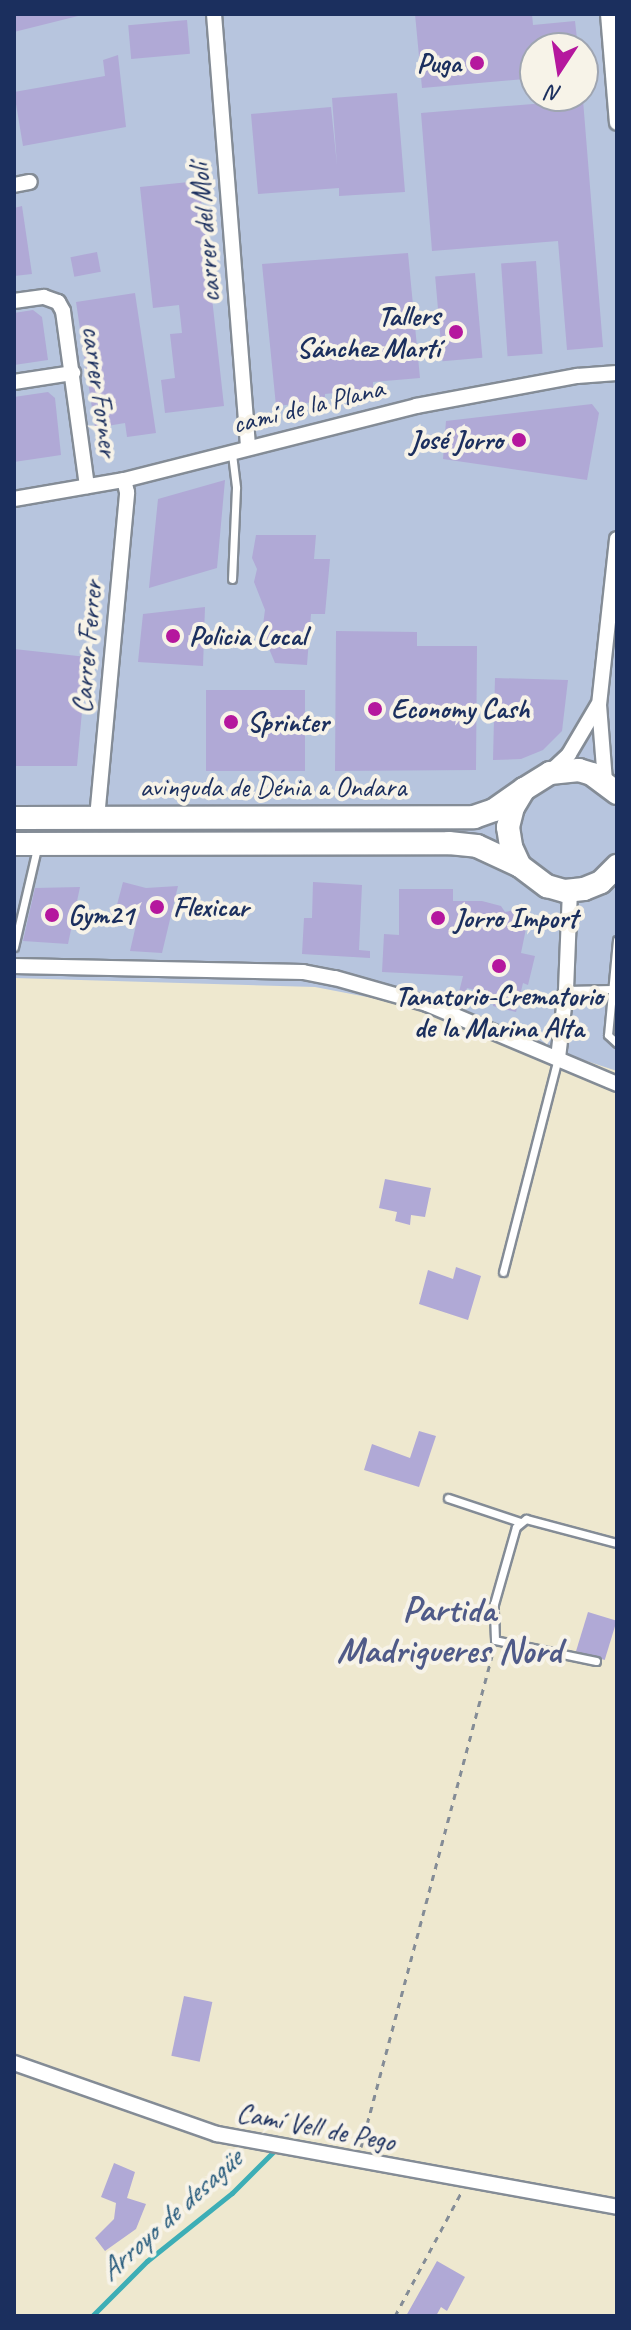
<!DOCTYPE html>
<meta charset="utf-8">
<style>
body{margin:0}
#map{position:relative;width:631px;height:2330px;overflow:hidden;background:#eee8cf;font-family:Caveat,sans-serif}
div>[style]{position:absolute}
.industrial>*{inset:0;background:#b7c5de}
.stream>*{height:5px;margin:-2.5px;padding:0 2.5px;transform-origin:2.5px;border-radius:2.5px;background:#3daeb6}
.building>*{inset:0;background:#b0a9d6;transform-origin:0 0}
.path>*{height:3px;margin-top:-1.5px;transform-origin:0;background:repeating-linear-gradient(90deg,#848c96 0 6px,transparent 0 12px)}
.roads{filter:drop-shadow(2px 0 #848c96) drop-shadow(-2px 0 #848c96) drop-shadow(0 2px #848c96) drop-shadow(0 -2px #848c96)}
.service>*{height:7px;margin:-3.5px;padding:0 3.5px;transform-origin:3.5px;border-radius:3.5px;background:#fff}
.minor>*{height:14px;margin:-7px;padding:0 7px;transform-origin:7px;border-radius:7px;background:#fff}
.primary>*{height:22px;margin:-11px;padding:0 11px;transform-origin:11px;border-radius:11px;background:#fff}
.dots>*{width:22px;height:22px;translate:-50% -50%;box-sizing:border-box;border:4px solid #f7f3e8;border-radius:50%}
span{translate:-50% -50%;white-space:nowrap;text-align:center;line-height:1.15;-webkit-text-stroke:8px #f7f3e8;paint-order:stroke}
.poi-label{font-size:28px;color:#1b2f5e;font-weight:700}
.right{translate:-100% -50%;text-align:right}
.left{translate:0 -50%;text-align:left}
.street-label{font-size:28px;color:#1b2f5e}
.water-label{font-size:30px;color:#275b7d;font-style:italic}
.district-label{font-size:36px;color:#4f5a88;font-weight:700}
.frame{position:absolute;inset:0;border:16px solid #1b2f5e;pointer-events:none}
.north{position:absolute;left:519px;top:32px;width:80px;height:80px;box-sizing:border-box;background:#f7f3e8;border:2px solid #9fa5b1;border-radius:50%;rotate:192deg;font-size:22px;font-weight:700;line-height:32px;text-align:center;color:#1b2f5e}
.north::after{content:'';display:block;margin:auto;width:28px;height:36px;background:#b5179e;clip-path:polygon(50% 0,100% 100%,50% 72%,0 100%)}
</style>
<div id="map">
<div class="industrial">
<i style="clip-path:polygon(evenodd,14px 14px,617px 14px,617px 1071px,562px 1053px,487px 1020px,315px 987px,14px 978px,14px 14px,535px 48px,583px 48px,583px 96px,535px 96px,535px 48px)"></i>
</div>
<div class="stream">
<i style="left:92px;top:2316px;width:78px;rotate:-45deg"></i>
<i style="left:147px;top:2261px;width:109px;rotate:-38.7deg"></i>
<i style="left:232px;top:2193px;width:64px;rotate:-45deg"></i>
</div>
<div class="building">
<i style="clip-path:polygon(14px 14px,82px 14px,82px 15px,14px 32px)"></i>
<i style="clip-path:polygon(415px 14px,532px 14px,533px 25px,575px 21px,578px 48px,535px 48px,535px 78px,422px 88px)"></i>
<i style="left:187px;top:20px;width:34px;height:59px;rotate:85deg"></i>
<i style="clip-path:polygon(118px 55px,126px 127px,23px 146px,14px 92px,105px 76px,103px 60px)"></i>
<i style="clip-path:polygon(397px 93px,405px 192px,339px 196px,339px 188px,258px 194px,251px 114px,331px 107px,337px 165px,332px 98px)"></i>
<i style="clip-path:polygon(583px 100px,603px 347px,567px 350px,558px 241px,432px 251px,421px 113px)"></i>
<i style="clip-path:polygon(199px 181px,224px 406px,165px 413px,161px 380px,175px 378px,170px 334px,182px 333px,179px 305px,153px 308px,140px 187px)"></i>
<i style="clip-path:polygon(22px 206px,32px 274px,14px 276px,14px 208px)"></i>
<i style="left:97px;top:252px;width:20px;height:27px;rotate:79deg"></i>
<i style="clip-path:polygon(408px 253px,420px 378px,373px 382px,373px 389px,325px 394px,325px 401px,276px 406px,262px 264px)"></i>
<i style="left:536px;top:261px;width:93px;height:35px;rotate:86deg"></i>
<i style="left:475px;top:273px;width:85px;height:40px;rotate:85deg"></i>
<i style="clip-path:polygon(135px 293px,156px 433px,127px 437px,125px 423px,95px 428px,76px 302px)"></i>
<i style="clip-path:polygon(33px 310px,42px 317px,48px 360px,14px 365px,14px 313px)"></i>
<i style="clip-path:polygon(48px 392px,55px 398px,61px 455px,14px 462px,14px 397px)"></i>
<i style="clip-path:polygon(592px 404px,599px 413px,587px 480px,443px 459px,446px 421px)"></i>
<i style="clip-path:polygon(225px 480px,217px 568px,149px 588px,158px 499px)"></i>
<i style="clip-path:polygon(256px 535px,316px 535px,314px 559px,330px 559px,325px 614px,311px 614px,307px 665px,275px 663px,262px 632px,265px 610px,254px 582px,257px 569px,252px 558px)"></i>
<i style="clip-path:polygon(205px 607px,203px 666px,138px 662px,143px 614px)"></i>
<i style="clip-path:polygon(336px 631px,417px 632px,417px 646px,477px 646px,476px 770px,335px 771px)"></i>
<i style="clip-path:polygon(14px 649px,87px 657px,77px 766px,14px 766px)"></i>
<i style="clip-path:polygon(495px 678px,568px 680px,562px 731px,543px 750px,521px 759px,493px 760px)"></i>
<i style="left:206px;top:690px;width:99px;height:81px"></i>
<i style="clip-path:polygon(123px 882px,146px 888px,178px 886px,162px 953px,130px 951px,136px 925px,113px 920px)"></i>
<i style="clip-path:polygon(313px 882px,362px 885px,359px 950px,370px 951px,370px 958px,302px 954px,304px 918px,312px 918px)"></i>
<i style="clip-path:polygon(80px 887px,68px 944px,23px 941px,35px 888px)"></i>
<i style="clip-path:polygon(399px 889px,453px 889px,453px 901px,482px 901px,501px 906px,505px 912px,514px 910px,521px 913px,527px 924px,521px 953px,535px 956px,528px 985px,523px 983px,516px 1012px,493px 1006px,495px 995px,467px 988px,465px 994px,459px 992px,463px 976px,382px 972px,384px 934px,399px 935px)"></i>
<i style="clip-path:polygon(385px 1179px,431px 1188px,425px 1217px,411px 1215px,410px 1225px,395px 1221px,397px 1212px,379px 1208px)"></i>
<i style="clip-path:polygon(456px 1267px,481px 1276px,468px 1320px,419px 1304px,428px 1270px,453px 1279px)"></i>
<i style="clip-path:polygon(419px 1431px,436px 1436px,419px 1487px,364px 1470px,372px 1444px,410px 1458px)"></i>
<i style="left:588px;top:1612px;width:30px;height:41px;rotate:17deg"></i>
<i style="left:184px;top:1996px;width:29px;height:61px;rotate:12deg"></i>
<i style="clip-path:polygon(114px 2163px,135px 2172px,127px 2198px,146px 2204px,136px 2229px,105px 2251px,95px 2238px,114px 2219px,116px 2203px,101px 2197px)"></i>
<i style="clip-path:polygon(437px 2261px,465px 2277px,447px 2311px,441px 2307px,436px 2316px,406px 2316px)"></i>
</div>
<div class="path">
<i style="left:361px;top:2147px;width:512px;rotate:-75.07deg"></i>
<i style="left:395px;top:2316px;width:140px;rotate:-61.8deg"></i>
</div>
<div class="roads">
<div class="service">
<i style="left:232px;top:454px;width:34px;rotate:83deg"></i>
<i style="left:236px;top:488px;width:91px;rotate:92.5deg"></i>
<i style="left:617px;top:940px;width:95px;rotate:95.4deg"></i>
<i style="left:608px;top:1035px;width:12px;rotate:42deg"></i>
<i style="left:14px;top:947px;width:102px;rotate:-76.9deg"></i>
<i style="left:566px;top:990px;width:46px;rotate:-1.2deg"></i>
<i style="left:503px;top:1272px;width:221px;rotate:-75.6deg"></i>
<i style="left:448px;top:1498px;width:76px;rotate:18.4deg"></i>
<i style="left:596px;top:1661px;width:103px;rotate:-168.3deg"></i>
<i style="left:495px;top:1640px;width:36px;rotate:-92deg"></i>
<i style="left:494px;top:1604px;width:80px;rotate:-74.1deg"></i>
<i style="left:516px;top:1527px;width:13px;rotate:-39deg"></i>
<i style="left:526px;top:1519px;width:94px;rotate:14.8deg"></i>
</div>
<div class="minor">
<i style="left:214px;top:14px;width:434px;rotate:85.5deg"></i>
<i style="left:608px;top:14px;width:109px;rotate:85.3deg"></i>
<i style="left:14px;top:185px;width:16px;rotate:-11deg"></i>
<i style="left:14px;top:301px;width:30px;rotate:-8deg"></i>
<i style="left:44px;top:297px;width:15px;rotate:20deg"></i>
<i style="left:58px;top:302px;width:10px;rotate:61deg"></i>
<i style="left:63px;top:311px;width:177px;rotate:82.2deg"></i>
<i style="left:14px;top:382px;width:60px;rotate:-8.7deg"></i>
<i style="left:14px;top:499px;width:112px;rotate:-9.8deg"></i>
<i style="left:124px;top:480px;width:301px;rotate:-14.2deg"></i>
<i style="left:416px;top:406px;width:164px;rotate:-10.6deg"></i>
<i style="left:577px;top:376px;width:40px;rotate:-4.3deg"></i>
<i style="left:550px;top:772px;width:26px;rotate:-43deg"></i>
<i style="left:569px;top:754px;width:57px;rotate:-59.4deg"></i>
<i style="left:605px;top:781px;width:76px;rotate:-94.5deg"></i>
<i style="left:599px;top:705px;width:167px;rotate:-83.8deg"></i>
<i style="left:97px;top:818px;width:327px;rotate:-84.7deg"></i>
<i style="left:127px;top:492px;width:12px;rotate:-104deg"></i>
<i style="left:14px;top:966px;width:289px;rotate:1.2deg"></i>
<i style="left:303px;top:972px;width:33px;rotate:11deg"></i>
<i style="left:335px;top:978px;width:96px;rotate:15.8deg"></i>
<i style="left:427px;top:1004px;width:206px;rotate:22.8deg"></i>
<i style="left:558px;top:1058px;width:68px;rotate:-83.3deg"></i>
<i style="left:566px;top:990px;width:100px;rotate:-87.7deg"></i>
<i style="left:14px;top:2063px;width:215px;rotate:19.3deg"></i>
<i style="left:217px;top:2134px;width:407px;rotate:10.3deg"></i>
</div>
<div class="primary">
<i style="left:617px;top:793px;width:31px;rotate:-143deg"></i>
<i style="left:592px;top:774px;width:14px;rotate:-163deg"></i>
<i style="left:579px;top:770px;width:29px;rotate:174deg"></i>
<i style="left:550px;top:773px;width:31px;rotate:148deg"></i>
<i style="left:524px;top:789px;width:21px;rotate:121deg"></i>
<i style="left:513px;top:807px;width:21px;rotate:104deg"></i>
<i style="left:508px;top:827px;width:20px;rotate:81deg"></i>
<i style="left:511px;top:847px;width:21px;rotate:65deg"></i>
<i style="left:520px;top:866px;width:34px;rotate:37deg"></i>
<i style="left:547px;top:886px;width:19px;rotate:16deg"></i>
<i style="left:565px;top:891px;width:19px;rotate:-6deg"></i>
<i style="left:584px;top:889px;width:18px;rotate:-22deg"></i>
<i style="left:601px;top:882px;width:23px;rotate:-45deg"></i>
<i style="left:14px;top:818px;width:460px;rotate:-0.1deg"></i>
<i style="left:474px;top:817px;width:21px;rotate:-19deg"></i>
<i style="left:494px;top:810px;width:37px;rotate:-35deg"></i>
<i style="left:14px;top:844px;width:435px;rotate:-0.1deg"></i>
<i style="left:449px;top:843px;width:28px;rotate:6deg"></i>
<i style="left:477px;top:846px;width:47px;rotate:24.9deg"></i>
</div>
</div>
<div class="dots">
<i style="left:477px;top:63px;background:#b5179e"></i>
<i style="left:456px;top:332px;background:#b5179e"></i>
<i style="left:519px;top:440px;background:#b5179e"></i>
<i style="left:173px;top:636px;background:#b5179e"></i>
<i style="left:375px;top:709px;background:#b5179e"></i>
<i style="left:231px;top:722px;background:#b5179e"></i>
<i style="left:157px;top:907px;background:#b5179e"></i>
<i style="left:52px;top:915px;background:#b5179e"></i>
<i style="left:438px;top:918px;background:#b5179e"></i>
<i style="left:499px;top:966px;background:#b5179e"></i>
</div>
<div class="poi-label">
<span class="right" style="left:461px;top:63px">Puga</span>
<span class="right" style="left:440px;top:332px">Tallers<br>Sánchez Martí</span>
<span class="right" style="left:503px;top:440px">José Jorro</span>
<span class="left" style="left:189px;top:636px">Policia Local</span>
<span class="left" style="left:391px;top:709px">Economy Cash</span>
<span class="left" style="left:247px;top:722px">Sprinter</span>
<span class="left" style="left:173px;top:907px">Flexicar</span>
<span class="left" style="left:68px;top:915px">Gym21</span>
<span class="left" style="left:454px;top:918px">Jorro Import</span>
<span style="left:499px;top:1012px">Tanatorio-Crematorio<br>de la Marina Alta</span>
</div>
<div class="street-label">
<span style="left:205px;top:233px;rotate:-95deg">carrer del Molí</span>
<span style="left:100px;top:391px;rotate:82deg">carrer Forner</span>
<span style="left:308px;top:406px;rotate:-14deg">camí de la Plana</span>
<span style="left:87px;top:647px;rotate:-85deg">Carrer Ferrer</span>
<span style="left:273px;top:787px">avinguda de Dénia a Ondara</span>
<span style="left:316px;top:2127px;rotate:11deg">Camí Vell de Pego</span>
</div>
<div class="water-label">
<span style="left:170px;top:2215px;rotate:-42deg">Arroyo de desagüe</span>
</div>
<div class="district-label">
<span style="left:449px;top:1630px">Partida<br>Madrigueres Nord</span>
</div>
<div class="frame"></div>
<div class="north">N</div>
</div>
